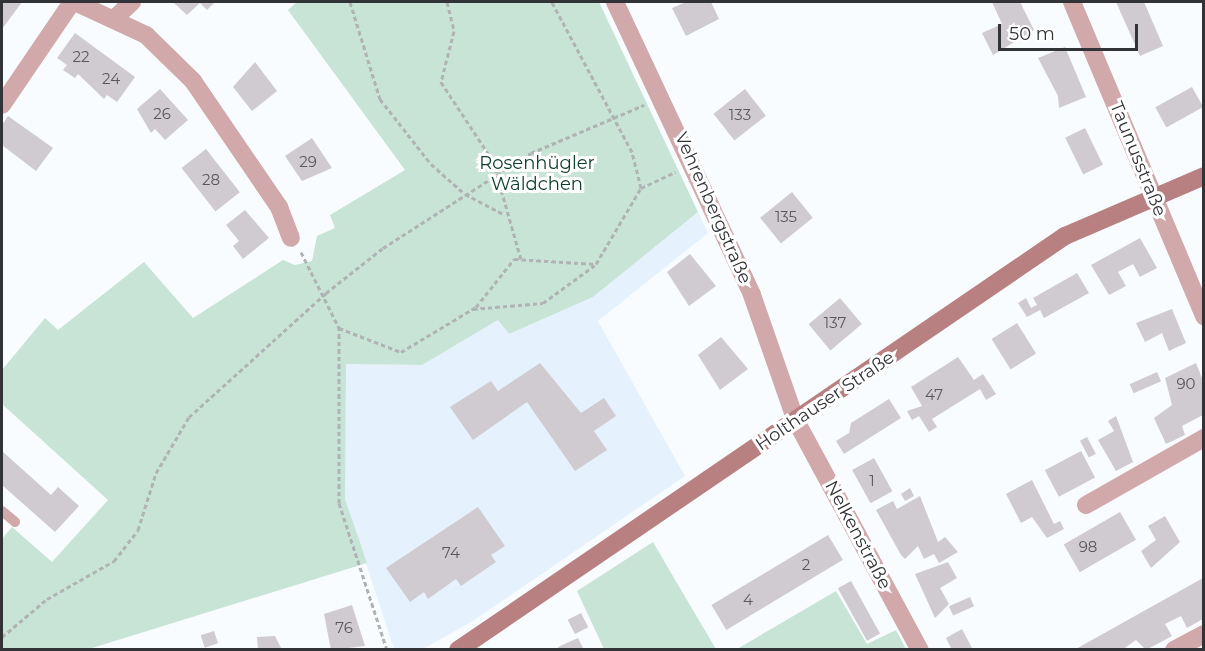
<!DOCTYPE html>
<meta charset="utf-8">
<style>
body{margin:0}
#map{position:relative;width:1205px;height:651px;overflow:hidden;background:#f9fcfe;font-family:Montserrat,sans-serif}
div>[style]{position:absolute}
.built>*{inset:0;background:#e5f2fd}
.green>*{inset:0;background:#c7e4d6}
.building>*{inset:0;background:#d0cad1;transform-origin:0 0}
.path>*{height:3px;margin-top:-1.5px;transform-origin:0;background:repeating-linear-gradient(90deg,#b0b3b5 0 4.5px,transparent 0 7.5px)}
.lane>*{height:10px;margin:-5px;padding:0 5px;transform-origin:5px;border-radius:5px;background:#d1a9aa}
.street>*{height:18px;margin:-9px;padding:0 9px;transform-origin:9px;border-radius:9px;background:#d1a9aa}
.secondary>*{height:18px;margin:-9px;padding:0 9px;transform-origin:9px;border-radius:9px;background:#b98082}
span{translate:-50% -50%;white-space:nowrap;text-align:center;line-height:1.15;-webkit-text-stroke:6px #fff;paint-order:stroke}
.number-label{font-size:15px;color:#59595d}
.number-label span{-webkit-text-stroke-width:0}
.street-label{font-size:18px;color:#313336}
.park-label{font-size:18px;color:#0d3d2b}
.frame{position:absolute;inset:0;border:3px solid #313336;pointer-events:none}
.scale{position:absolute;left:998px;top:24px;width:140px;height:27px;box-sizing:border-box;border:3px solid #313336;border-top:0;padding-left:8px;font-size:18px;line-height:21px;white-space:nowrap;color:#313336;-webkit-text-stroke:4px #fff;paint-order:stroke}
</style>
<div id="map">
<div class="built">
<i style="clip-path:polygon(698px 212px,708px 233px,598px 321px,685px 476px,473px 621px,423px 649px,394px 649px,345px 499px,345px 364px,422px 365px,498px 320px,509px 334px,593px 297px)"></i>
</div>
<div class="green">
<i style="clip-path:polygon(297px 2px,599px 2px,698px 212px,593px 297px,509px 334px,498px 320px,422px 365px,346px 364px,345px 499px,367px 563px,89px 649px,2px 649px,2px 539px,12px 527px,52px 562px,108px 500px,2px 404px,2px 370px,45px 318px,58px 330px,144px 262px,193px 318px,283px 260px,295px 265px,312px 261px,317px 236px,335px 228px,330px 215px,405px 170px,288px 10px)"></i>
<i style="clip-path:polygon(653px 542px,674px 578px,716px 649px,604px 649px,577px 591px)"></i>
<i style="clip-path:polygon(836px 591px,867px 644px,896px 630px,906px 649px,737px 649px)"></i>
</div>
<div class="building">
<i style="clip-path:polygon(2px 2px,22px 2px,2px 29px)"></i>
<i style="clip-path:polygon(173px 2px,215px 2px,207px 10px,200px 3px,187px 15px)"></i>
<i style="clip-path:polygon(686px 2px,711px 2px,719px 19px,686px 36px,672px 8px)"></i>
<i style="clip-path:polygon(992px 2px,1020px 2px,1034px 30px,993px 55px,982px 33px,1002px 24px)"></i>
<i style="clip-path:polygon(1116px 2px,1144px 2px,1163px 46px,1140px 56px)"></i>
<i style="clip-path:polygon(75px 33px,135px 77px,117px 102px,107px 95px,104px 99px,78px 74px,75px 78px,63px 70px,67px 65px,57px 58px)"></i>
<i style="clip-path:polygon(1065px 47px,1086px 97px,1059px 108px,1058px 96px,1038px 58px)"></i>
<i style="clip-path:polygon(255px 62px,277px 91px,252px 111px,233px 87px)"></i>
<i style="left:1192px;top:87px;width:23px;height:42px;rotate:61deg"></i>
<i style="clip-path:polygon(160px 89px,188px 120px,165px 140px,155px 129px,151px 133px,137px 109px)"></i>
<i style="left:745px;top:89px;width:34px;height:40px;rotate:52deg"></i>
<i style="clip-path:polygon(8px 116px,53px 148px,36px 171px,2px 145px,2px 125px)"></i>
<i style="left:1085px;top:128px;width:41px;height:22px;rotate:64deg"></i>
<i style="clip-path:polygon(312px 138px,332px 168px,302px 181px,285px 156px)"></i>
<i style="left:206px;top:149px;width:55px;height:31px;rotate:52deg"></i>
<i style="left:792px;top:192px;width:33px;height:41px;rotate:51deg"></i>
<i style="clip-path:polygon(245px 210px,269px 238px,243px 259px,233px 246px,239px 241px,226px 225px)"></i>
<i style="clip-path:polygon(1140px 238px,1157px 268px,1140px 277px,1133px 264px,1118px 272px,1126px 286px,1109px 295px,1091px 265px)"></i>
<i style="clip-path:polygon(690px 254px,716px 286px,689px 306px,667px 272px)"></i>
<i style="clip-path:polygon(1077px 273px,1089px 293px,1044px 318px,1040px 310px,1027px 317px,1018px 303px,1026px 298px,1031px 308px,1037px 305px,1033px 298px)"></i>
<i style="left:840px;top:298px;width:34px;height:41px;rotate:50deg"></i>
<i style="clip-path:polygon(1172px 309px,1186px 343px,1169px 351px,1162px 333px,1145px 342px,1136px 323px)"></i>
<i style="left:1017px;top:323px;width:36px;height:30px;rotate:58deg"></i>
<i style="clip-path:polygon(721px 337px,748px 369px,720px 390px,698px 355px)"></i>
<i style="clip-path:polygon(958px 357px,974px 380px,983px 374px,996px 394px,986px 400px,980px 389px,932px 419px,937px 427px,929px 432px,919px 416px,912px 420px,907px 411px,922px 406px,911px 387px)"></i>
<i style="clip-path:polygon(540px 363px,581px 413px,604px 398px,616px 416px,594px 431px,607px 450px,575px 471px,527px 402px,473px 440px,450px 407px,491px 381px,498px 391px)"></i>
<i style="clip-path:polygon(1196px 363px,1203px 381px,1203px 415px,1182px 426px,1185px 435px,1166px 444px,1154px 418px,1172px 405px,1165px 378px)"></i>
<i style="left:1157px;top:372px;width:10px;height:30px;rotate:66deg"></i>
<i style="clip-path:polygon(889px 399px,901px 418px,844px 454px,836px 441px,849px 433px,851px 423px)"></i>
<i style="clip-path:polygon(1116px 416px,1133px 462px,1116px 471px,1098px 440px,1114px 431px,1108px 421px)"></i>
<i style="left:1087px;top:437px;width:19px;height:8px;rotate:62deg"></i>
<i style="clip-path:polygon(2px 451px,51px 495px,58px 487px,79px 506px,55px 532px,2px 485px)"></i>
<i style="left:1081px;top:451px;width:30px;height:41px;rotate:62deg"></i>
<i style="left:874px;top:458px;width:38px;height:25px;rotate:61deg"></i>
<i style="clip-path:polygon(1032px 480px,1054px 524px,1060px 521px,1064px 529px,1047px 538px,1032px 517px,1021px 523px,1006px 494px)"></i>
<i style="clip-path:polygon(910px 488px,914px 496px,905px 501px,901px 494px)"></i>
<i style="clip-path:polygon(920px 496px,938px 542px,945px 537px,958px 552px,939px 563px,934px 554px,924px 559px,918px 546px,905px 559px,901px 555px,876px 510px,893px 501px,897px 509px)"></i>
<i style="clip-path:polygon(478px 507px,505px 546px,491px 555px,496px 562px,461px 586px,456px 579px,428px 599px,424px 592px,410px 602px,386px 568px)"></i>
<i style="left:1120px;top:512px;width:32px;height:65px;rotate:60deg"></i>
<i style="clip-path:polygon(1165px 516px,1180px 542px,1151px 568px,1141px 551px,1156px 540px,1148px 526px)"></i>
<i style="left:828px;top:535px;width:29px;height:136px;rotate:59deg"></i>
<i style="clip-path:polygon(948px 562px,957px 578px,940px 588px,949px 604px,935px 618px,915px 574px)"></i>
<i style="clip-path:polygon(1203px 578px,1203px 619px,1187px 628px,1181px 616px,1165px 624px,1172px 636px,1146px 650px,1136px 640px,1122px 650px,1074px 650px)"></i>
<i style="left:851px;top:581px;width:60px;height:15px;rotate:61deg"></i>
<i style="left:970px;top:597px;width:10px;height:23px;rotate:66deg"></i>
<i style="clip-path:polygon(352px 605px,365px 646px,331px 650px,324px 614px)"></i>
<i style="left:581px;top:613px;width:16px;height:15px;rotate:63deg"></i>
<i style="clip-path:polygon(962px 629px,971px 646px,973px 650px,952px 650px,946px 638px)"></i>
<i style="left:214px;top:631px;width:13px;height:14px;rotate:72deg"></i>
<i style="clip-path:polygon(275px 636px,282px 650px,258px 650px,257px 637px)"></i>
<i style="clip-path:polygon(578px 638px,584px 650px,559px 650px,558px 647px)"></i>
</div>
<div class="path">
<i style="left:350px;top:2px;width:102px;rotate:72.8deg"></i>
<i style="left:380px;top:99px;width:83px;rotate:51.9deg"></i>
<i style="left:431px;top:164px;width:45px;rotate:41.4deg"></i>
<i style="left:465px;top:194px;width:45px;rotate:27.7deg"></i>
<i style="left:447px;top:2px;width:30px;rotate:76deg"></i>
<i style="left:454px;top:31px;width:53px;rotate:104.3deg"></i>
<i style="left:441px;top:82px;width:95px;rotate:56.6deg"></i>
<i style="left:493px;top:161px;width:102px;rotate:74.1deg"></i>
<i style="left:641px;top:188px;width:38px;rotate:-25deg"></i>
<i style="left:301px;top:252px;width:85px;rotate:63.4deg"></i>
<i style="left:473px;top:309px;width:70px;rotate:-4.9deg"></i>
<i style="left:543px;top:303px;width:64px;rotate:-36.2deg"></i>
<i style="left:2px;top:637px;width:59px;rotate:-40.2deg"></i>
<i style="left:47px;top:599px;width:77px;rotate:-29.6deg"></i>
<i style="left:114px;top:561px;width:39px;rotate:-52deg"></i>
<i style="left:138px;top:530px;width:60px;rotate:-72.5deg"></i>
<i style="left:156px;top:473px;width:65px;rotate:-59.5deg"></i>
<i style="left:189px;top:417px;width:185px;rotate:-42.1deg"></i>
<i style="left:326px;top:293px;width:73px;rotate:-38.3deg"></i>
<i style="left:383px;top:248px;width:176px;rotate:-32.7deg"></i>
<i style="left:531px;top:153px;width:123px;rotate:-23deg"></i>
<i style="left:387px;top:650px;width:155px;rotate:-108.1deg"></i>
<i style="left:339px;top:503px;width:175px;rotate:-90deg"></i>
<i style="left:339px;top:328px;width:66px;rotate:21.2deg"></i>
<i style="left:401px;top:352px;width:87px;rotate:-31deg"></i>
<i style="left:476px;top:307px;width:61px;rotate:-51.6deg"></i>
<i style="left:514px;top:259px;width:82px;rotate:3.5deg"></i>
<i style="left:596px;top:264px;width:88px;rotate:-59.4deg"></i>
<i style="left:641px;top:188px;width:37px;rotate:-104deg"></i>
<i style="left:632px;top:152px;width:170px;rotate:-118.1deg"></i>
</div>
<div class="lane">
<i style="left:2px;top:511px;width:17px;rotate:40deg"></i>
</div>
<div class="street">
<i style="left:75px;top:2px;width:78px;rotate:24.9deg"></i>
<i style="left:146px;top:35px;width:66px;rotate:44.4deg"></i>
<i style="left:193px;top:81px;width:153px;rotate:55.7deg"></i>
<i style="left:279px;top:207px;width:33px;rotate:69deg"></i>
<i style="left:615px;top:2px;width:323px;rotate:64.9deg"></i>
<i style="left:752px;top:295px;width:133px;rotate:70.8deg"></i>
<i style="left:796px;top:421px;width:260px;rotate:61.6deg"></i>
<i style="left:1072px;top:2px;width:341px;rotate:67.2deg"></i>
<i style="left:116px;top:17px;width:22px;rotate:-43deg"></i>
<i style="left:2px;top:105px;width:125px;rotate:-55.8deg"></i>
<i style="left:1086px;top:505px;width:136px;rotate:-29.6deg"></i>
<i style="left:1174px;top:650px;width:34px;rotate:-28deg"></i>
</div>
<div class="secondary">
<i style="left:458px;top:650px;width:735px;rotate:-34.3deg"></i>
<i style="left:1065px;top:236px;width:151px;rotate:-23.3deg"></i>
</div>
<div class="number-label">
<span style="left:81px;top:57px">22</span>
<span style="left:111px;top:79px">24</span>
<span style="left:162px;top:114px">26</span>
<span style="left:740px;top:115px">133</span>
<span style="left:308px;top:162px">29</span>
<span style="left:211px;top:180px">28</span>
<span style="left:786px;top:217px">135</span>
<span style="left:835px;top:323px">137</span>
<span style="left:1186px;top:384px">90</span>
<span style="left:934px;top:395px">47</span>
<span style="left:872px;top:481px">1</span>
<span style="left:1088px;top:547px">98</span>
<span style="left:451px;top:553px">74</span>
<span style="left:806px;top:565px">2</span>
<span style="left:748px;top:600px">4</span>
<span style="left:344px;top:628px">76</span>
</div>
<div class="street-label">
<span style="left:1138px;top:159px;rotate:68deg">Taunusstraße</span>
<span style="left:713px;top:208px;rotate:66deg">Vehrenbergstraße</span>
<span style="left:825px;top:401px;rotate:-34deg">Holthauser Straße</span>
<span style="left:858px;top:535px;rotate:62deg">Nelkenstraße</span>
</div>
<div class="park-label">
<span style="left:537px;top:174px">Rosenhügler<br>Wäldchen</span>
</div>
<div class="frame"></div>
<div class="scale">50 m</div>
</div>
